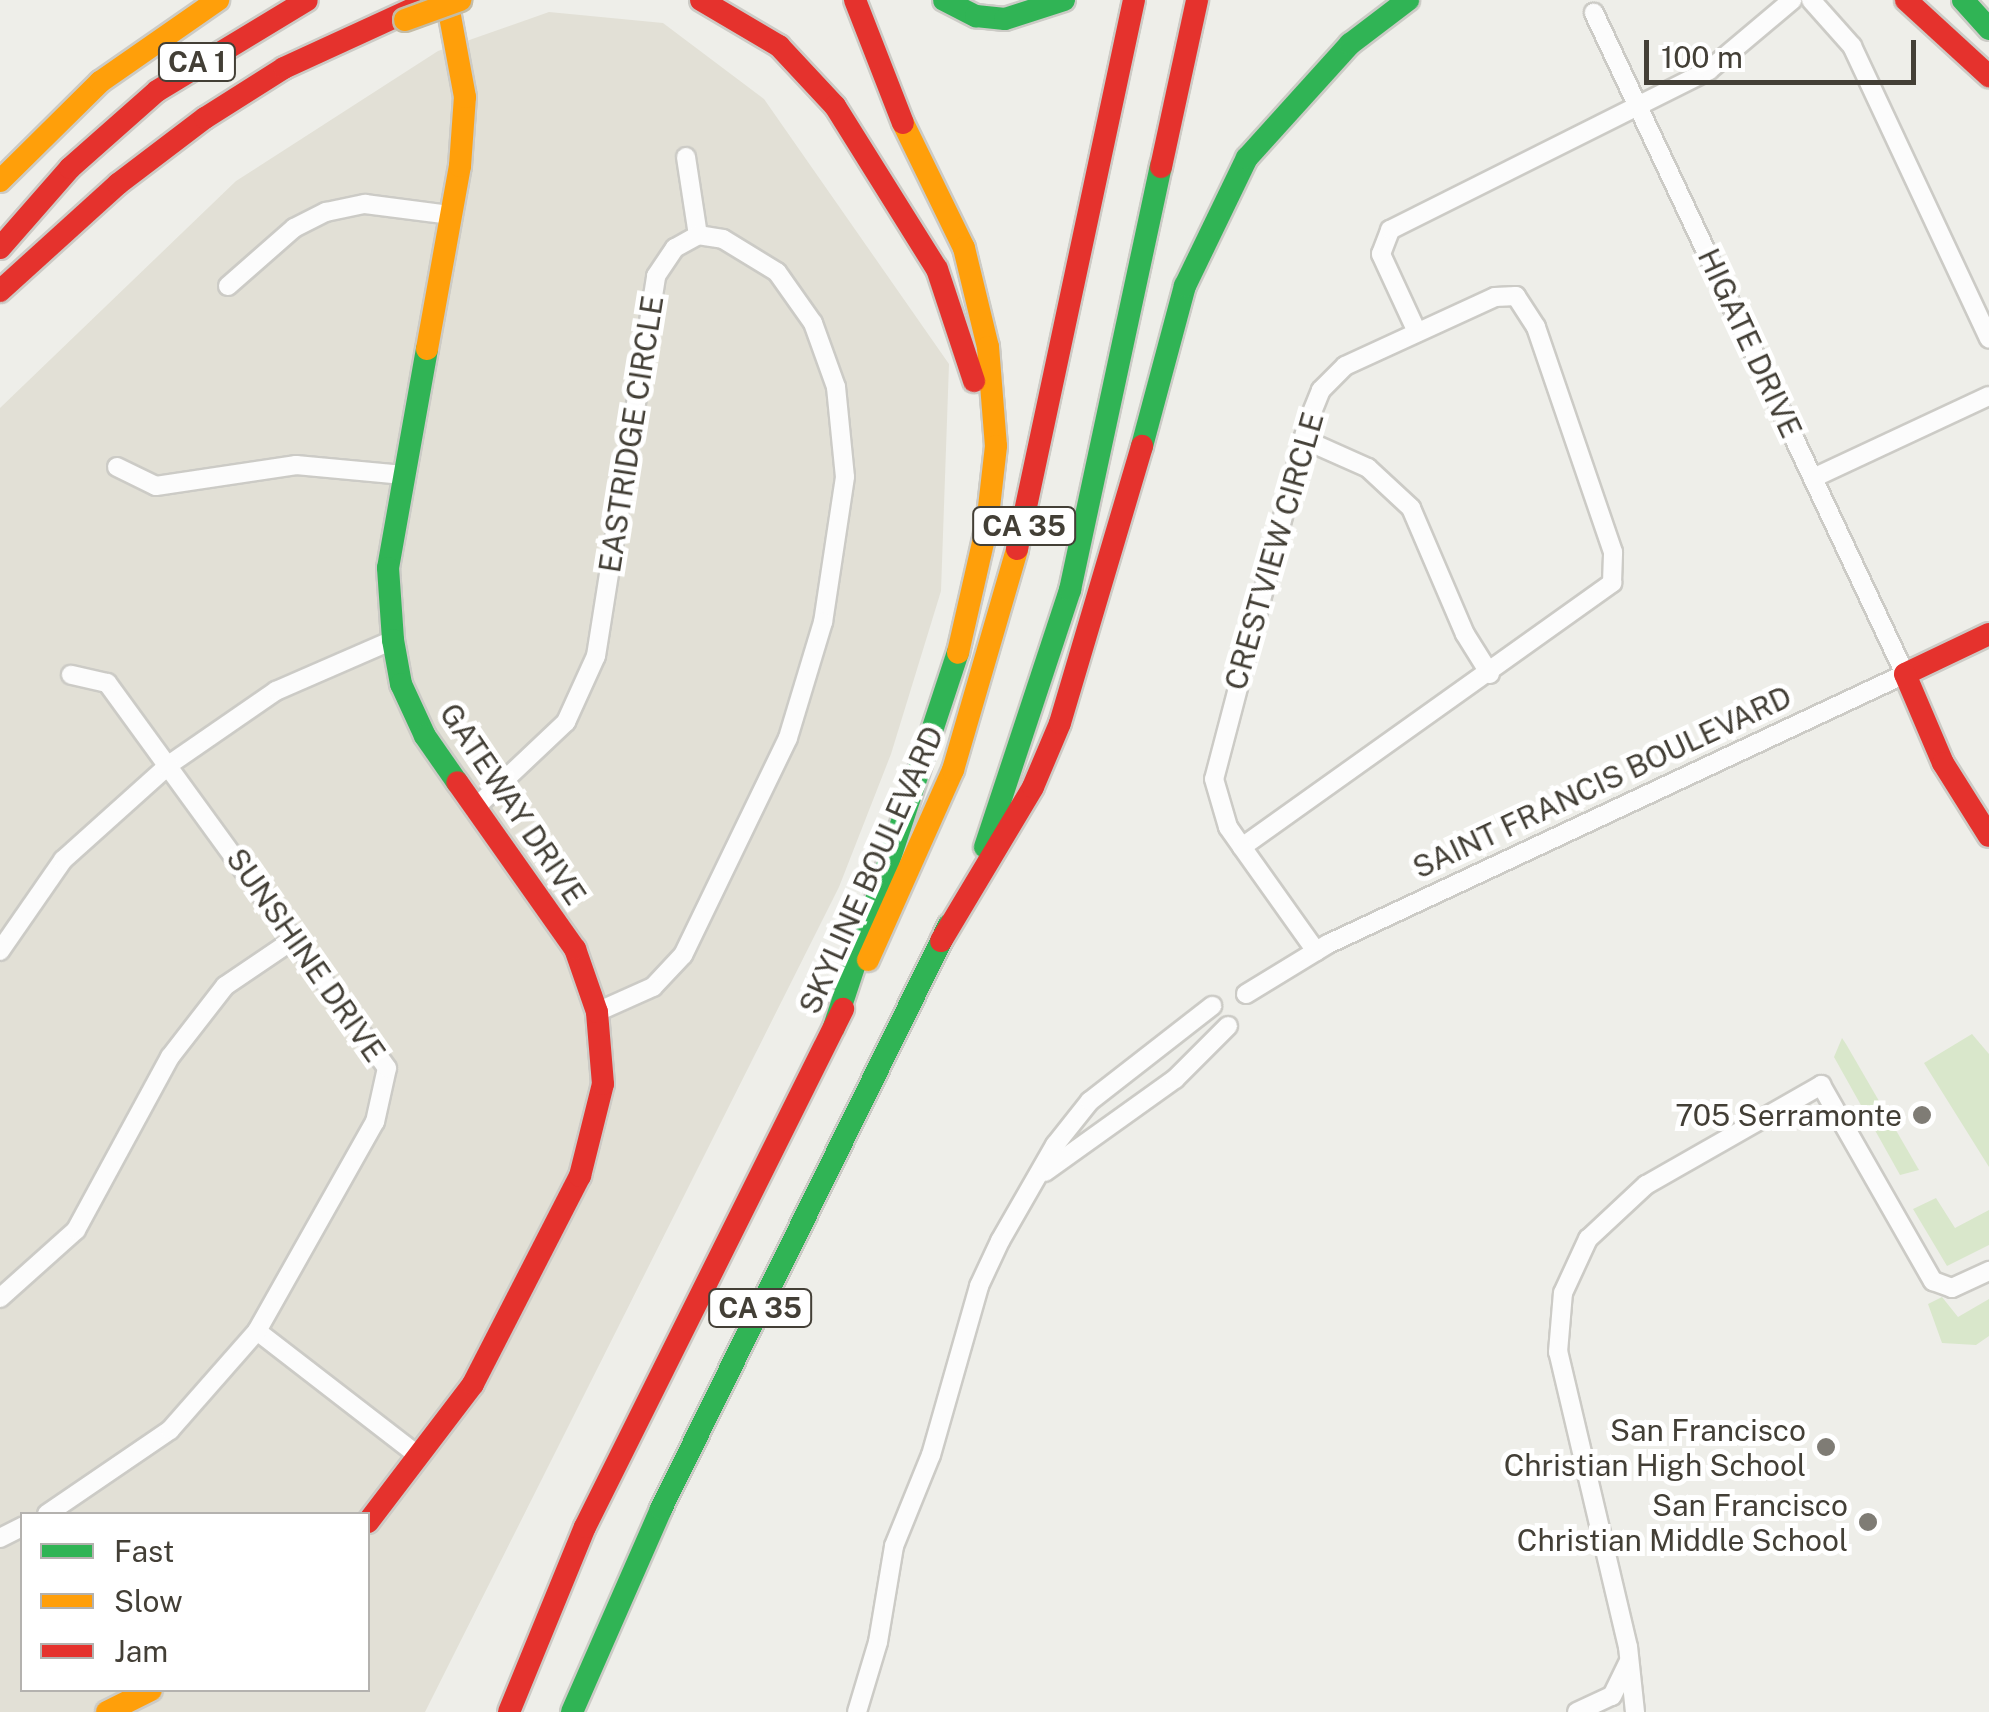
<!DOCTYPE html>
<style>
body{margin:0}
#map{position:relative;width:1989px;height:1712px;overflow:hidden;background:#eeeee9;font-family:"Public Sans",sans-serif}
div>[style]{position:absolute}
.residential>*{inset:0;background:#e2e0d6}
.green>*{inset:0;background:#d9e7cb}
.roads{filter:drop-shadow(2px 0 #cccbc6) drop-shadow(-2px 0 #cccbc6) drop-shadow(0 2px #cccbc6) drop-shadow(0 -2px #cccbc6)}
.street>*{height:18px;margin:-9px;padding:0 9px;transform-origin:9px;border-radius:9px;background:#fcfcfc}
.fast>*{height:22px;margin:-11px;padding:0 11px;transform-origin:11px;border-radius:11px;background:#30b455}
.slow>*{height:22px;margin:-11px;padding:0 11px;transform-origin:11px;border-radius:11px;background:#ff9f0a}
.jam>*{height:22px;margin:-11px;padding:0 11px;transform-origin:11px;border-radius:11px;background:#e5322d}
.bridges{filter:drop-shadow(2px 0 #c4bca6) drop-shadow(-2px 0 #c4bca6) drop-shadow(0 2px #c4bca6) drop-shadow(0 -2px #c4bca6)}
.slow-bridge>*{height:22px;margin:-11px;padding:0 11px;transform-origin:11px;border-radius:11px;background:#ff9f0a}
.dots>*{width:28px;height:28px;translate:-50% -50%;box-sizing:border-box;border:5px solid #fff;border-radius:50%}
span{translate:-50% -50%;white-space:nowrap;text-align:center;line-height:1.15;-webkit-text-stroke:10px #fff;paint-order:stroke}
.shield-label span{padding:2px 8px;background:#fff;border:2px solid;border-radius:8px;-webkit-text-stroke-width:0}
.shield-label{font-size:28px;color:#433f36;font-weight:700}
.street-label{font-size:30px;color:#433f36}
.poi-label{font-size:30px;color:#433f36}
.right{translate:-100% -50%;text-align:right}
.legend{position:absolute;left:20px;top:1512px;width:350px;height:180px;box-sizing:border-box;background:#fff;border:2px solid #b4b2af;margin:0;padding:12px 18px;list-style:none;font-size:30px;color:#433f36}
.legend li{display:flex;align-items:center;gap:20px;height:50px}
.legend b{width:50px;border:2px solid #b4b2af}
.scale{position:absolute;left:1644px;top:40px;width:272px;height:45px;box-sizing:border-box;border:5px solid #433f36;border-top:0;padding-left:12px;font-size:30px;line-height:35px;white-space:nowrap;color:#433f36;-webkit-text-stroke:8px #fff;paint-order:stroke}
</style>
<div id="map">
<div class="residential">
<i style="clip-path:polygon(evenodd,549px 12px,663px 23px,764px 99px,949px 364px,941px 591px,891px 754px,839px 887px,425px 1712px,0 1712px,0 408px,236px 181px,438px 51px,549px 12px,22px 1514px,368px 1514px,368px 1690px,22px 1690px,22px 1514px)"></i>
</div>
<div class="green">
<i style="clip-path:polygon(1972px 1034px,1989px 1054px,1989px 1167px,1924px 1063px)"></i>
<i style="clip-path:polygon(1842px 1038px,1846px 1044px,1919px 1170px,1900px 1175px,1834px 1057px)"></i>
<i style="clip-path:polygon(1936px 1198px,1955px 1228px,1989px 1210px,1989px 1245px,1947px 1266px,1913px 1209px)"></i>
<i style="clip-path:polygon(1942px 1297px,1958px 1317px,1989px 1299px,1989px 1336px,1976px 1345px,1942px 1343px,1928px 1304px)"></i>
</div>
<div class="roads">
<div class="street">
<i style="left:1811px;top:0;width:62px;rotate:48.3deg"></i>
<i style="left:1852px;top:46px;width:323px;rotate:64.9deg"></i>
<i style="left:686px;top:157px;width:79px;rotate:81.3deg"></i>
<i style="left:228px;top:286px;width:88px;rotate:-41.3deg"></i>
<i style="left:294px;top:228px;width:36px;rotate:-27deg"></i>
<i style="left:326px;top:212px;width:40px;rotate:-12deg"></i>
<i style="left:365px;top:204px;width:87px;rotate:7.3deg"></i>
<i style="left:1417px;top:332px;width:86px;rotate:-114.8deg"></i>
<i style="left:1381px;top:254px;width:26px;rotate:-69deg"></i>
<i style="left:1390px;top:230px;width:357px;rotate:-26.6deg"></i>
<i style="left:1709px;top:70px;width:109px;rotate:-40.1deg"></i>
<i style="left:1303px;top:439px;width:71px;rotate:24deg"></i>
<i style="left:1368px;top:468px;width:59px;rotate:42.9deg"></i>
<i style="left:1411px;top:508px;width:137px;rotate:66.8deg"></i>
<i style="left:1465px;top:634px;width:47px;rotate:58deg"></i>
<i style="left:117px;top:467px;width:43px;rotate:26deg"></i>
<i style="left:156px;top:486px;width:142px;rotate:-8.5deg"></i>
<i style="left:296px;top:465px;width:108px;rotate:5.3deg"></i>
<i style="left:1813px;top:478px;width:194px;rotate:-25deg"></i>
<i style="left:474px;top:809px;width:127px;rotate:-43.4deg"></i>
<i style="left:566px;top:722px;width:72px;rotate:-65.6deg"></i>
<i style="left:596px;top:656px;width:385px;rotate:-81deg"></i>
<i style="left:656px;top:276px;width:34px;rotate:-56deg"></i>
<i style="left:675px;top:248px;width:26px;rotate:-29deg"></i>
<i style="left:698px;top:235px;width:25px;rotate:9deg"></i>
<i style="left:723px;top:239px;width:63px;rotate:31.4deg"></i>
<i style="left:777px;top:272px;width:62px;rotate:54.8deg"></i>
<i style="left:813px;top:323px;width:68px;rotate:70.2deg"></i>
<i style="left:836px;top:387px;width:90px;rotate:84.3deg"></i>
<i style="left:845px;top:477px;width:147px;rotate:98.6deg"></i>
<i style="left:823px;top:622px;width:121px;rotate:106.8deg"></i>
<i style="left:788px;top:738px;width:241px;rotate:115.8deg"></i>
<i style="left:683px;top:955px;width:44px;rotate:133.2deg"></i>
<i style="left:653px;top:987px;width:61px;rotate:155.9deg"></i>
<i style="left:1242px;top:847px;width:455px;rotate:-35.5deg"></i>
<i style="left:1612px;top:583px;width:31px;rotate:-88deg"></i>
<i style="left:1613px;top:552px;width:238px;rotate:-108.9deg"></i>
<i style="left:1536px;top:327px;width:37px;rotate:-123deg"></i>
<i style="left:1516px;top:296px;width:21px;rotate:177deg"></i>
<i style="left:1495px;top:297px;width:165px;rotate:155.3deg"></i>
<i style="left:1345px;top:366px;width:34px;rotate:135deg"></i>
<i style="left:1321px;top:390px;width:38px;rotate:112deg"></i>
<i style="left:1307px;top:425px;width:366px;rotate:104.7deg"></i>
<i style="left:1214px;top:779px;width:50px;rotate:73.7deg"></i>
<i style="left:1228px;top:827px;width:24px;rotate:55deg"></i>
<i style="left:1242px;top:847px;width:128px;rotate:54.6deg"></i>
<i style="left:0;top:951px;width:111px;rotate:-55.3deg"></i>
<i style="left:63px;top:860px;width:144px;rotate:-41.9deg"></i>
<i style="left:170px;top:764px;width:129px;rotate:-34.6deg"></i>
<i style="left:276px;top:691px;width:128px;rotate:-23.6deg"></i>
<i style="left:1246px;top:994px;width:96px;rotate:-31.4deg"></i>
<i style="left:1328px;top:944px;width:637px;rotate:-25.08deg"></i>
<i style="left:1905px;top:674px;width:731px;rotate:-115.2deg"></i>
<i style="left:1045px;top:1172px;width:160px;rotate:-35.6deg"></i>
<i style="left:1175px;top:1079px;width:75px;rotate:-45deg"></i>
<i style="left:0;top:1298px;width:102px;rotate:-41.8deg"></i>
<i style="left:76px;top:1230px;width:197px;rotate:-61.5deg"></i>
<i style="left:170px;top:1057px;width:90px;rotate:-52.2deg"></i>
<i style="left:225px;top:986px;width:86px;rotate:-34.1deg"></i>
<i style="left:257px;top:1331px;width:205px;rotate:37.7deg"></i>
<i style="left:47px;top:1514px;width:149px;rotate:-34.3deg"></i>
<i style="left:170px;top:1430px;width:132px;rotate:-48.7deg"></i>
<i style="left:257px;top:1331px;width:240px;rotate:-60.6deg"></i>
<i style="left:375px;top:1122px;width:55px;rotate:-77.5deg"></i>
<i style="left:387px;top:1068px;width:476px;rotate:-126deg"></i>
<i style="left:107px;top:683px;width:37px;rotate:-167deg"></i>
<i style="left:0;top:1538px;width:25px;rotate:-27deg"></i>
<i style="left:857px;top:1712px;width:73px;rotate:-73.3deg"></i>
<i style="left:878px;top:1642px;width:97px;rotate:-80.5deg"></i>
<i style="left:894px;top:1546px;width:98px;rotate:-67.9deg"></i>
<i style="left:931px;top:1455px;width:176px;rotate:-74.1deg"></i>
<i style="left:979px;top:1286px;width:50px;rotate:-65deg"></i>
<i style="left:1000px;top:1241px;width:111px;rotate:-60.2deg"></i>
<i style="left:1055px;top:1145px;width:56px;rotate:-51.5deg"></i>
<i style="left:1090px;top:1101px;width:155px;rotate:-37.9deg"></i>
<i style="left:1577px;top:1712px;width:38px;rotate:-25deg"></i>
<i style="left:1612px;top:1696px;width:37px;rotate:-64deg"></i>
<i style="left:1635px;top:1712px;width:65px;rotate:-96.1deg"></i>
<i style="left:1628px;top:1647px;width:303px;rotate:-103.3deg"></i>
<i style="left:1558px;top:1352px;width:59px;rotate:-85.2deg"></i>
<i style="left:1563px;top:1293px;width:60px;rotate:-65.2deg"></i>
<i style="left:1588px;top:1239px;width:79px;rotate:-43deg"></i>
<i style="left:1646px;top:1185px;width:202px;rotate:-29.7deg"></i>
<i style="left:1821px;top:1085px;width:226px;rotate:60.3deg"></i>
<i style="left:1933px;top:1281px;width:20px;rotate:20deg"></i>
<i style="left:1952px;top:1288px;width:41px;rotate:-24.7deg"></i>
</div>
<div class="fast">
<i style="left:944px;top:0;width:36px;rotate:27deg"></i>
<i style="left:976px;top:16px;width:29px;rotate:6deg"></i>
<i style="left:1005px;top:19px;width:62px;rotate:-17.9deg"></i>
<i style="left:1963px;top:0;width:39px;rotate:48deg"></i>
<i style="left:427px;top:349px;width:222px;rotate:100.1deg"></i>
<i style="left:388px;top:568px;width:72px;rotate:86deg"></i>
<i style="left:393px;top:640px;width:45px;rotate:79.7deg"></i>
<i style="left:401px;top:684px;width:57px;rotate:65.2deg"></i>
<i style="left:425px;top:736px;width:56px;rotate:55.2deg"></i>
<i style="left:1142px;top:446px;width:166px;rotate:-75deg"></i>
<i style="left:1185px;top:286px;width:142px;rotate:-64.2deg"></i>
<i style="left:1247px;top:158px;width:154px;rotate:-47.9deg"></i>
<i style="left:1350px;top:44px;width:73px;rotate:-37.2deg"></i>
<i style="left:985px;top:847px;width:271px;rotate:-71.7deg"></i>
<i style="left:1070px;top:590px;width:433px;rotate:-77.9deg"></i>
<i style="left:834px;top:1027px;width:394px;rotate:-71.7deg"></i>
<i style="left:572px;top:1712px;width:222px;rotate:-66.3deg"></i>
<i style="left:661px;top:1509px;width:651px;rotate:-63.75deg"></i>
</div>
<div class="slow">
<i style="left:903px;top:123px;width:139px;rotate:64deg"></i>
<i style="left:964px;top:248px;width:102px;rotate:76.4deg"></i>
<i style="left:988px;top:347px;width:99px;rotate:85.4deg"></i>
<i style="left:996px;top:446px;width:80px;rotate:96.5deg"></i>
<i style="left:987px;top:525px;width:131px;rotate:102.8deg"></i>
<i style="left:0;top:181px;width:141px;rotate:-44.7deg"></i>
<i style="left:100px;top:82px;width:144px;rotate:-34.8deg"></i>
<i style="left:427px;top:349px;width:186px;rotate:-79.8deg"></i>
<i style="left:460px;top:166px;width:69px;rotate:-85.9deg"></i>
<i style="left:465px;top:97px;width:99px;rotate:-100.5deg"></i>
<i style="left:868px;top:960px;width:208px;rotate:-65.9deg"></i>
<i style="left:953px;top:770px;width:230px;rotate:-73.8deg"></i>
<i style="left:107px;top:1712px;width:49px;rotate:-26.6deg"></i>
</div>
<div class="jam">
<i style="left:701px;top:0;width:91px;rotate:30.5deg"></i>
<i style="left:779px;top:46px;width:82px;rotate:47deg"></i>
<i style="left:835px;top:106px;width:192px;rotate:58deg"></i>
<i style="left:937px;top:269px;width:118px;rotate:71.7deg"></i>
<i style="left:855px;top:0;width:132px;rotate:68.7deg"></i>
<i style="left:1906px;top:0;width:113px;rotate:42.5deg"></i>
<i style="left:1161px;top:167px;width:171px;rotate:-77.8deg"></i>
<i style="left:0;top:248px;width:106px;rotate:-48.8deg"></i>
<i style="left:70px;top:168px;width:116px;rotate:-41.5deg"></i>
<i style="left:157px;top:91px;width:175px;rotate:-31.2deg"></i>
<i style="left:0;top:291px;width:159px;rotate:-42.2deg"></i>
<i style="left:118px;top:184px;width:109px;rotate:-37.2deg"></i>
<i style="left:205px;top:118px;width:93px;rotate:-32.3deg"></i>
<i style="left:284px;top:68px;width:155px;rotate:-24.7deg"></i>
<i style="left:1017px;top:549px;width:561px;rotate:-77.97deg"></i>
<i style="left:1989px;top:634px;width:93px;rotate:154.5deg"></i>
<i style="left:1905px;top:674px;width:97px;rotate:66.9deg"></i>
<i style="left:1943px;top:763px;width:86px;rotate:57.8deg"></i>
<i style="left:941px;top:941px;width:179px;rotate:-59.1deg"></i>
<i style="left:1033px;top:787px;width:69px;rotate:-67.1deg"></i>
<i style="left:1060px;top:723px;width:289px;rotate:-73.5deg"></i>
<i style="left:368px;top:1522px;width:173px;rotate:-52.7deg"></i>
<i style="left:473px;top:1384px;width:234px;rotate:-62.8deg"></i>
<i style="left:580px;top:1176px;width:95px;rotate:-76deg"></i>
<i style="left:603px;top:1084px;width:72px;rotate:-94.8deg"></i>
<i style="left:597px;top:1012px;width:67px;rotate:-109.2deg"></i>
<i style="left:575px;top:949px;width:204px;rotate:-125.2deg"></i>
<i style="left:509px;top:1712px;width:200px;rotate:-67.7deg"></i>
<i style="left:585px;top:1527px;width:579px;rotate:-63.52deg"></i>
</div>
</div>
<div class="bridges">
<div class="slow-bridge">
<i style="left:405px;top:20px;width:59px;rotate:-20deg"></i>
</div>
</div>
<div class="dots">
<i style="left:1922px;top:1115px;background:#7f7c75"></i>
<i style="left:1826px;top:1447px;background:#7f7c75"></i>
<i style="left:1868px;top:1522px;background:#7f7c75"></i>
</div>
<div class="shield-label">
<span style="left:197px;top:62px">CA 1</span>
<span style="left:1024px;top:526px">CA 35</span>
<span style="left:760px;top:1308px">CA 35</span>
</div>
<div class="street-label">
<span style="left:1750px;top:343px;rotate:65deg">HIGATE DRIVE</span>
<span style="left:631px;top:434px;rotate:-81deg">EASTRIDGE CIRCLE</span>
<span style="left:1274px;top:551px;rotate:-74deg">CRESTVIEW CIRCLE</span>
<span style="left:1602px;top:782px;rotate:-25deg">SAINT FRANCIS BOULEVARD</span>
<span style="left:513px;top:804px;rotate:56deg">GATEWAY DRIVE</span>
<span style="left:871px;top:870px;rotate:-66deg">SKYLINE BOULEVARD</span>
<span style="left:306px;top:955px;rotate:55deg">SUNSHINE DRIVE</span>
</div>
<div class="poi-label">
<span class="right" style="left:1902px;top:1115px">705 Serramonte</span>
<span class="right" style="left:1806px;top:1447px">San Francisco<br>Christian High School</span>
<span class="right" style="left:1848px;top:1522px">San Francisco<br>Christian Middle School</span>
</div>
<ul class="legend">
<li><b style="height:12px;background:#30b455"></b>Fast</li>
<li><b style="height:12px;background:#ff9f0a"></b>Slow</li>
<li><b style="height:12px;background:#e5322d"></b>Jam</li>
</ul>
<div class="scale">100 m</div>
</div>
